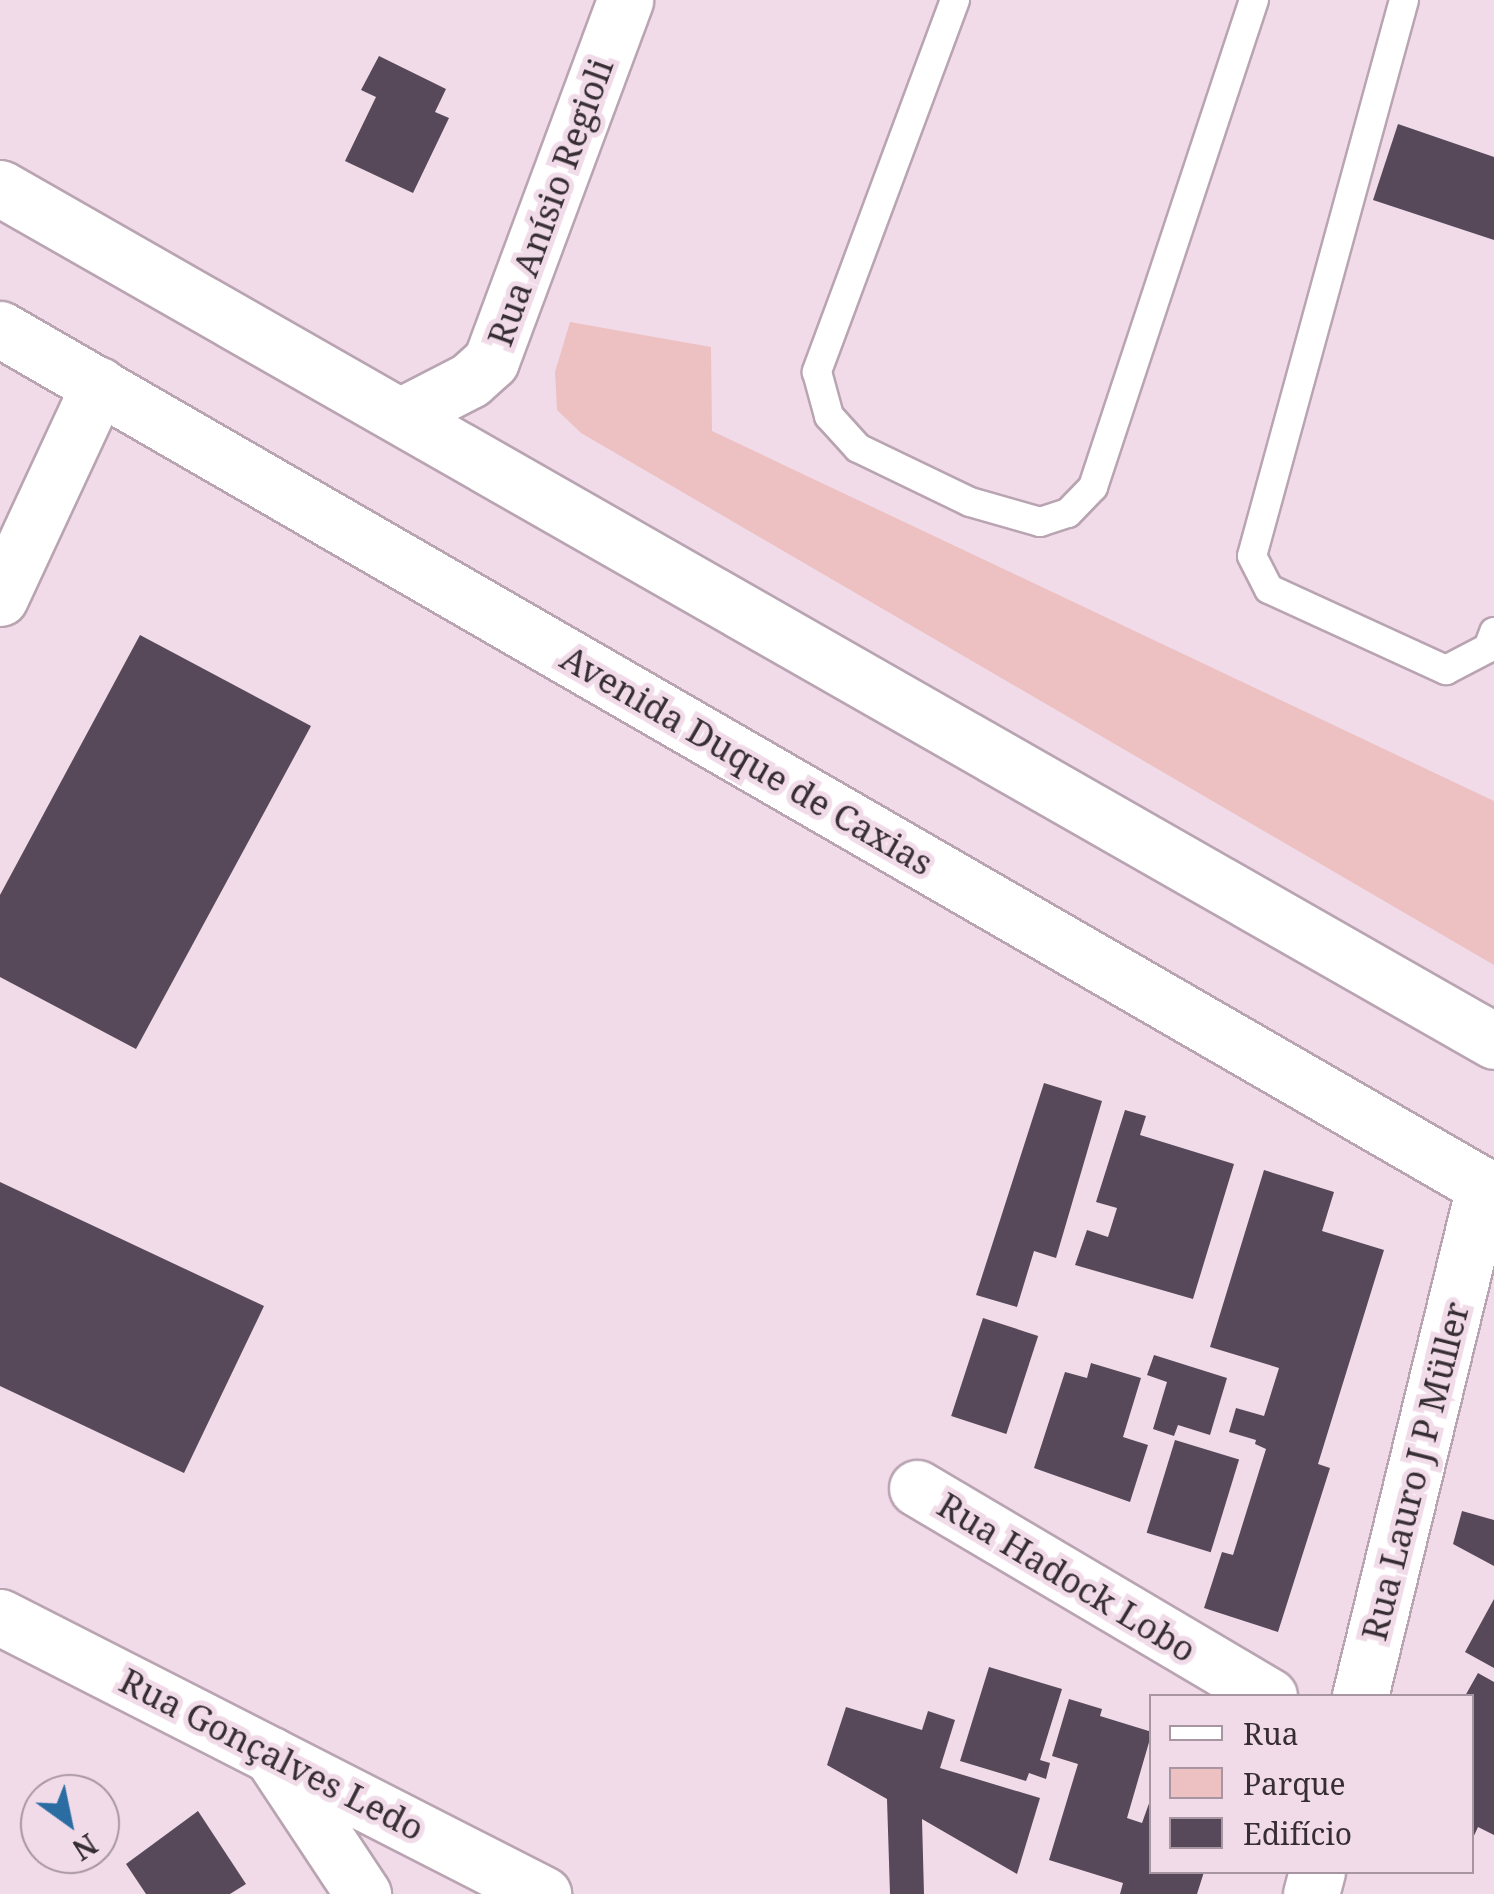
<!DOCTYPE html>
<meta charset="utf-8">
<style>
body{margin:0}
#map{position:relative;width:1494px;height:1894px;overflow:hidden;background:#f1dbe9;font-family:"Noto Serif",serif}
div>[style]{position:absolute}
.green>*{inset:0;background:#edc1c2}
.building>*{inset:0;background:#574959;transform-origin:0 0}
.roads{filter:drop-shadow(2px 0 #b9a4b2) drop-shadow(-2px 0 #b9a4b2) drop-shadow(0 2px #b9a4b2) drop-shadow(0 -2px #b9a4b2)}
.lane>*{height:28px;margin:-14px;padding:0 14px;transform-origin:14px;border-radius:14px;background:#fff}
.street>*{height:55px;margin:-27.5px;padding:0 27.5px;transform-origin:27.5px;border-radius:27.5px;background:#fff}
.secondary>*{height:55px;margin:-27.5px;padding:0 27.5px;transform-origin:27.5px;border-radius:27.5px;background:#fff}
span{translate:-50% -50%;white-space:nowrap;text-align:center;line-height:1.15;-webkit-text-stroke:10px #f1dbe9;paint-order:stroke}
.street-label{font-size:35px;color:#372e34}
.legend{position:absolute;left:1149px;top:1694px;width:325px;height:180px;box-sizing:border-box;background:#f1dbe9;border:2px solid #a796a1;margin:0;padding:12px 18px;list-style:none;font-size:30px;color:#372e34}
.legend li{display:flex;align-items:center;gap:20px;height:50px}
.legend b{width:50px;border:2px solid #a796a1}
.north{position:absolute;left:20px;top:1774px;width:100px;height:100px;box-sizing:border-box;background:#f1dbe9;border:2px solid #a796a1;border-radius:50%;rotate:147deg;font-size:28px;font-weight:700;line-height:40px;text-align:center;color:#372e34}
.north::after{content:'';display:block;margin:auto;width:35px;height:45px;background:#2b6da2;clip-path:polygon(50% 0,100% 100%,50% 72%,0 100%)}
</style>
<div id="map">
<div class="green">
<i style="clip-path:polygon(570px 322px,711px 347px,712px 431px,1494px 801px,1494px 965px,581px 433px,557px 410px,555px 372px)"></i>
</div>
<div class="building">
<i style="clip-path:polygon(379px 56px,446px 89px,435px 112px,449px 118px,413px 193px,345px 161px,376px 97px,361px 90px)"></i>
<i style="clip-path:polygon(1398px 124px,1494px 157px,1494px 240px,1373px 200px)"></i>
<i style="clip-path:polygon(140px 635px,311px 726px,136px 1049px,0 977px,0 895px)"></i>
<i style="clip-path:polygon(1044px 1083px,1102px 1101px,1056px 1258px,1034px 1251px,1017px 1307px,976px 1295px)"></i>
<i style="clip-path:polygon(1125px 1110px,1146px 1116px,1140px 1135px,1234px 1164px,1193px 1299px,1075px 1265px,1087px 1230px,1108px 1237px,1117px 1208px,1096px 1202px)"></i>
<i style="clip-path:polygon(1264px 1170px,1334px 1192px,1322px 1231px,1384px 1250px,1318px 1464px,1330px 1468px,1278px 1632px,1204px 1608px,1222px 1552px,1233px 1555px,1266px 1449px,1255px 1444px,1256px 1440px,1229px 1432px,1236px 1408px,1264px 1416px,1279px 1368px,1210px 1347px)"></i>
<i style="clip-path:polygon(0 1182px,264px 1306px,184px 1473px,0 1386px)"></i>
<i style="left:983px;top:1318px;width:58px;height:103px;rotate:18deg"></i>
<i style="clip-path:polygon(1154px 1355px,1227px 1378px,1210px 1435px,1178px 1425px,1174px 1436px,1153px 1429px,1167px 1382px,1147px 1375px)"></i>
<i style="clip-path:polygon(1091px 1363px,1141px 1378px,1123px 1437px,1148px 1445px,1130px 1502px,1034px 1468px,1065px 1372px,1087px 1378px)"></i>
<i style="left:1175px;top:1440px;width:67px;height:97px;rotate:17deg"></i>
<i style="clip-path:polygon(1462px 1511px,1494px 1520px,1494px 1566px,1453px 1544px)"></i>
<i style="clip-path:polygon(1494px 1599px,1494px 1668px,1465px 1652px)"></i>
<i style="clip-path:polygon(989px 1667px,1062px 1689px,1040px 1760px,1050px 1763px,1046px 1779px,1029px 1773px,1026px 1781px,960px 1761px)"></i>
<i style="clip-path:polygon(1478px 1673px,1494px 1682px,1494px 1835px,1478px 1827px,1472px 1840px,1472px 1696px,1465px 1696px)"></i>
<i style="clip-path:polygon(1069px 1699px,1102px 1709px,1100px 1716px,1152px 1732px,1127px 1818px,1142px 1823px,1152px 1795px,1152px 1872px,1204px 1872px,1197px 1894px,1120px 1894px,1123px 1883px,1049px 1860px,1078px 1764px,1052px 1756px)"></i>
<i style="clip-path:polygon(846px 1707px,922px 1730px,928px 1711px,955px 1720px,940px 1768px,1040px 1798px,1017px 1874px,922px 1819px,924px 1894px,890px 1894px,887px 1799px,827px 1765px)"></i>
<i style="clip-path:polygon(198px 1811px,246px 1884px,230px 1894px,146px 1894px,126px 1864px)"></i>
</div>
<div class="roads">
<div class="lane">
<i style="left:955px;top:0;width:397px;rotate:110.4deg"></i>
<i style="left:817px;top:372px;width:46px;rotate:74.7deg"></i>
<i style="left:829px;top:416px;width:43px;rotate:47.8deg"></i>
<i style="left:858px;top:448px;width:124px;rotate:25.7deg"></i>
<i style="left:970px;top:502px;width:73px;rotate:15.9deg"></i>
<i style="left:1040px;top:522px;width:29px;rotate:-18deg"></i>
<i style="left:1068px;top:513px;width:36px;rotate:-46deg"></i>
<i style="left:1093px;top:487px;width:513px;rotate:-71.71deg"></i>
<i style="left:1404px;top:0;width:576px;rotate:105.29deg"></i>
<i style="left:1252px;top:556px;width:37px;rotate:63deg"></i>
<i style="left:1269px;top:589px;width:195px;rotate:24.6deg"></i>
<i style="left:1446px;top:670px;width:47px;rotate:-27.6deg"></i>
<i style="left:1488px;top:648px;width:17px;rotate:-69deg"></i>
</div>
<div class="street">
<i style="left:402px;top:415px;width:76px;rotate:-27.2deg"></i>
<i style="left:470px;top:380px;width:28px;rotate:-42deg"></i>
<i style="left:491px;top:361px;width:385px;rotate:-69.6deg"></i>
<i style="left:0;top:598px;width:235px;rotate:-65.1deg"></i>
<i style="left:917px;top:1488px;width:409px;rotate:30.6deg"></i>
<i style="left:0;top:1617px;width:610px;rotate:27.03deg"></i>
<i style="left:1360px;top:1696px;width:525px;rotate:-76.33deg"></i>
<i style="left:271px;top:1755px;width:167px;rotate:56.5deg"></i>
<i style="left:1311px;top:1894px;width:23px;rotate:-75deg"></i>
</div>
<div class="secondary">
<i style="left:0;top:188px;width:1720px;rotate:29.72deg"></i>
<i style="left:0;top:329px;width:1725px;rotate:30.01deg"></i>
</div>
</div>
<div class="street-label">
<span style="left:550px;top:202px;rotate:-70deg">Rua Anísio Regioli</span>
<span style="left:747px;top:760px;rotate:30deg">Avenida Duque de Caxias</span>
<span style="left:1415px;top:1471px;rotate:-76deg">Rua Lauro J P Müller</span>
<span style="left:1067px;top:1577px;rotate:31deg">Rua Hadock Lobo</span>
<span style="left:272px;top:1754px;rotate:27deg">Rua Gonçalves Ledo</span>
</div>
<ul class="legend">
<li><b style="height:12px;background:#fff"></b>Rua</li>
<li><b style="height:28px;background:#edc1c2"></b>Parque</li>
<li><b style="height:28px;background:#574959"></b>Edifício</li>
</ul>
<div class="north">N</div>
</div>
